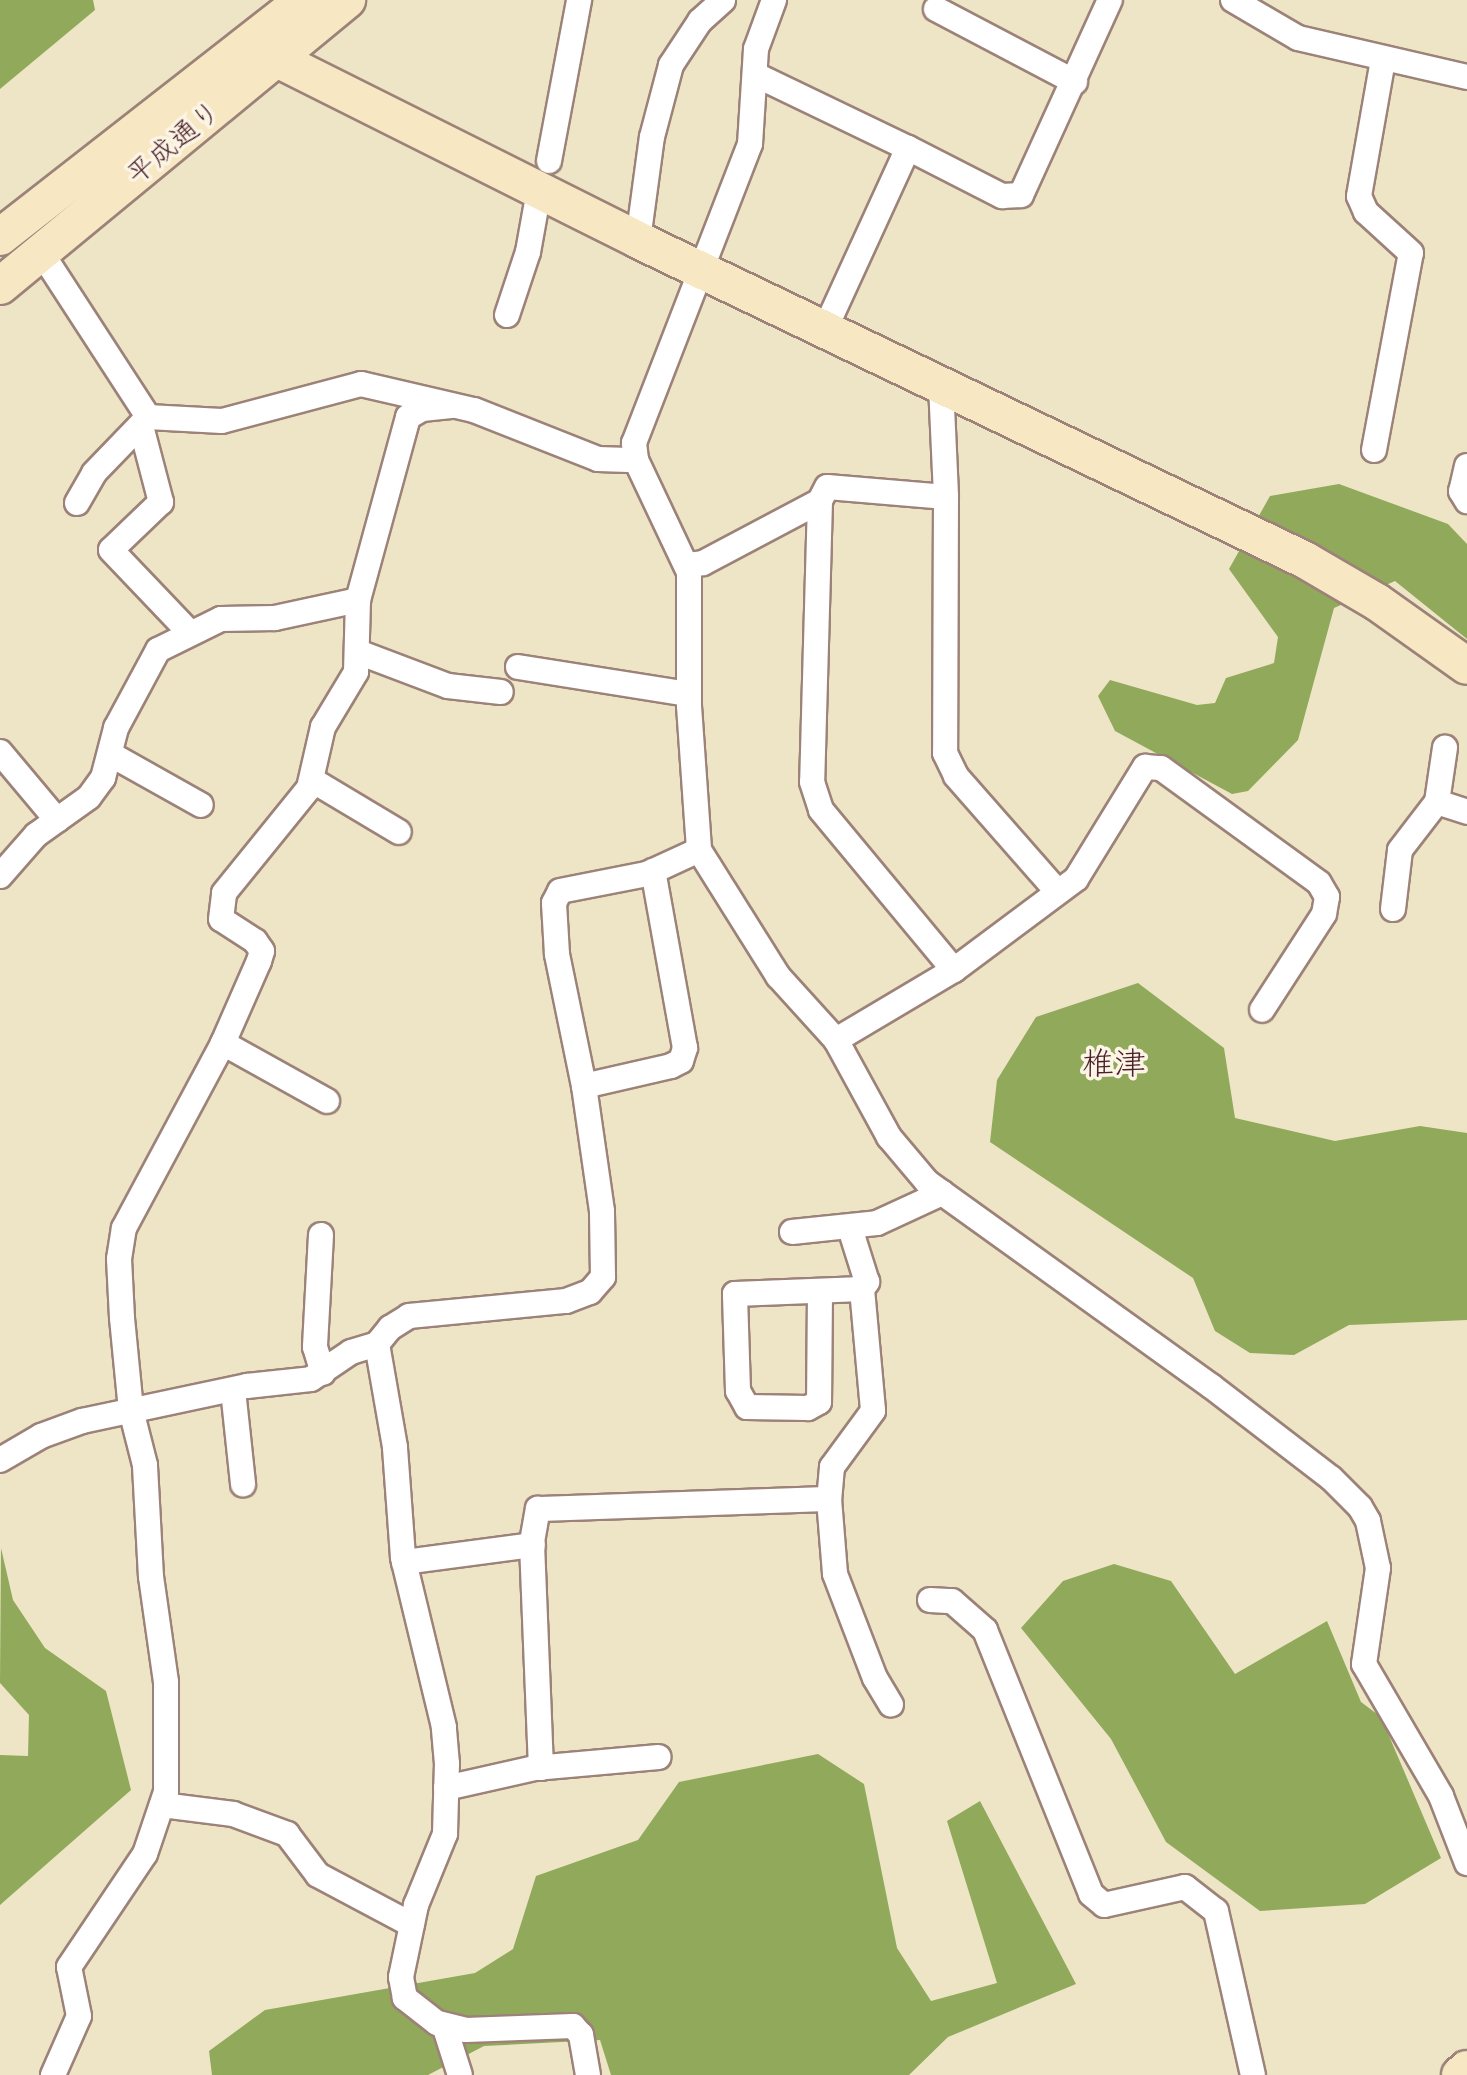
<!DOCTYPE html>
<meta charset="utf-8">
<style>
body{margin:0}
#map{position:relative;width:1467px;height:2075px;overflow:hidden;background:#eee5c6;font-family:Itim,"Klee One",sans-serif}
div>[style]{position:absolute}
.forest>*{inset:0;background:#90a95a}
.roads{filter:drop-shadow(2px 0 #9c8278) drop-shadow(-2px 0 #9c8278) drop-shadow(0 2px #9c8278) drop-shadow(0 -2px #9c8278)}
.street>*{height:24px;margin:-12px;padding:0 12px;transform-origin:12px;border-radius:12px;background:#fff}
.secondary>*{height:36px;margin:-18px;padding:0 18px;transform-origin:18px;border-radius:18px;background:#f7e8c3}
span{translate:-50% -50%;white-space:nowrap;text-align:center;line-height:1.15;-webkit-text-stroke:7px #fcf5e5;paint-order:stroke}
.street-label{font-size:28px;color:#4a1f2b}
.quarter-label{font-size:32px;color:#4a1f2b}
</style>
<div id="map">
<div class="forest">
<i style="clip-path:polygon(0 0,93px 0,95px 10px,0 89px)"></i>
<i style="clip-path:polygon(1339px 484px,1448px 524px,1467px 544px,1467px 639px,1395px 581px,1334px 608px,1298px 740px,1248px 791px,1232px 794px,1115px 731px,1098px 696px,1110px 680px,1197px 705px,1215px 703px,1226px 678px,1274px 663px,1278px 637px,1229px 569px,1270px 496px)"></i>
<i style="clip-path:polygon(1138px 983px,1224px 1048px,1235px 1118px,1335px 1141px,1420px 1126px,1467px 1133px,1467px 1320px,1349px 1325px,1294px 1355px,1250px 1353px,1215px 1331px,1193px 1278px,990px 1142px,997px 1080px,1036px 1017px)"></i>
<i style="clip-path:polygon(1px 1548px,13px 1600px,45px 1648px,106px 1691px,131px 1790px,0 1905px,0 1755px,28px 1756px,29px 1715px,0 1683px)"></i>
<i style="clip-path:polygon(1114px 1564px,1171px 1581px,1235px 1674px,1327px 1621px,1361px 1702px,1381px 1717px,1441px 1858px,1365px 1904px,1260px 1911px,1166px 1842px,1111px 1739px,1021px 1628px,1063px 1581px)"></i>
<i style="clip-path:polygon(818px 1754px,864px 1784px,897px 1948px,931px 2001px,997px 1983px,947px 1821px,980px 1801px,1076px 1984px,948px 2037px,909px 2075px,611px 2075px,600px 2040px,484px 2046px,428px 2075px,212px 2075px,209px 2051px,265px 2010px,475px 1973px,513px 1949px,536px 1876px,638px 1840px,679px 1782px)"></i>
</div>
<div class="roads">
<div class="street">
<i style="left:774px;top:0;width:52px;rotate:110.2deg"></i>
<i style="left:756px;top:49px;width:95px;rotate:93.6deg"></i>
<i style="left:750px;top:144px;width:321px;rotate:111.2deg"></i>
<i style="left:634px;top:443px;width:17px;rotate:83deg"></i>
<i style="left:636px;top:460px;width:124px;rotate:64.7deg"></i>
<i style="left:689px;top:572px;width:134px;rotate:90deg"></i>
<i style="left:689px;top:706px;width:144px;rotate:86deg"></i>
<i style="left:699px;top:850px;width:149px;rotate:57.9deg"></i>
<i style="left:778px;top:976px;width:86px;rotate:47.8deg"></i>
<i style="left:836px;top:1040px;width:111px;rotate:61.3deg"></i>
<i style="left:889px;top:1137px;width:59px;rotate:49.8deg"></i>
<i style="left:927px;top:1182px;width:350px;rotate:35.7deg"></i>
<i style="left:1211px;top:1386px;width:151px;rotate:37.5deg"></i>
<i style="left:1331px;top:1478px;width:41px;rotate:45deg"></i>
<i style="left:1360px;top:1507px;width:16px;rotate:60deg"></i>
<i style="left:1368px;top:1521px;width:48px;rotate:78deg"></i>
<i style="left:1378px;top:1568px;width:97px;rotate:98.3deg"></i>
<i style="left:1364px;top:1664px;width:153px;rotate:59.7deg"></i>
<i style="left:1441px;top:1796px;width:72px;rotate:68.8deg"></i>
<i style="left:1233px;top:0;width:75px;rotate:30.3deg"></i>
<i style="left:1298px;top:38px;width:173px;rotate:13deg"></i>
<i style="left:936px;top:9px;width:157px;rotate:27.7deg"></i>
<i style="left:756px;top:75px;width:169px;rotate:25.7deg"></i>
<i style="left:549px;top:161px;width:164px;rotate:-79.4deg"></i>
<i style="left:638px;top:240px;width:104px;rotate:-82.3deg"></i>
<i style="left:652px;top:137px;width:74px;rotate:-75.2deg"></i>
<i style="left:671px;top:65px;width:53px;rotate:-56.6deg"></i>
<i style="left:700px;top:21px;width:31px;rotate:-42deg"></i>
<i style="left:41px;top:252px;width:197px;rotate:57deg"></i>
<i style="left:148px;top:417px;width:74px;rotate:3.1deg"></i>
<i style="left:222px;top:421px;width:144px;rotate:-14.9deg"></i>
<i style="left:361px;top:384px;width:116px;rotate:13deg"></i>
<i style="left:474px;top:410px;width:133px;rotate:21.6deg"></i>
<i style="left:598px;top:459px;width:38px;rotate:2deg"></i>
<i style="left:507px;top:315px;width:66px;rotate:-71.6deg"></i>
<i style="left:528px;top:252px;width:62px;rotate:-79.8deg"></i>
<i style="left:826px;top:327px;width:197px;rotate:-65.4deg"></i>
<i style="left:908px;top:148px;width:106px;rotate:27.1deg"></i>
<i style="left:1002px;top:196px;width:19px;rotate:-3deg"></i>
<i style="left:1021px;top:195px;width:214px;rotate:-65.5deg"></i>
<i style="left:941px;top:385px;width:112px;rotate:87.4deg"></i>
<i style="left:946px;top:497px;width:256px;rotate:90.2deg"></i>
<i style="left:945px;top:753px;width:25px;rotate:64deg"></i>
<i style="left:956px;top:776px;width:154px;rotate:48.7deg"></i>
<i style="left:141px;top:426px;width:79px;rotate:75.3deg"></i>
<i style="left:161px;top:502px;width:69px;rotate:136.2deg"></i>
<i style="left:111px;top:550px;width:113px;rotate:46.4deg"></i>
<i style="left:1374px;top:450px;width:200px;rotate:-79.4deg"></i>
<i style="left:1411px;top:253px;width:61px;rotate:-137.7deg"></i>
<i style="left:1366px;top:212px;width:17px;rotate:-114deg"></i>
<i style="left:1359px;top:196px;width:138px;rotate:-80deg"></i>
<i style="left:1467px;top:466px;width:26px;rotate:103deg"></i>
<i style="left:1461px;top:491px;width:12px;rotate:59deg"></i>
<i style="left:946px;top:497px;width:119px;rotate:-175.2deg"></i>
<i style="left:827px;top:487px;width:16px;rotate:117deg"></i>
<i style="left:820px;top:501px;width:281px;rotate:91.6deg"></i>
<i style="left:812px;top:782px;width:29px;rotate:72deg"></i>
<i style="left:821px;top:810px;width:208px;rotate:50.3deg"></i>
<i style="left:77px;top:503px;width:34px;rotate:-60deg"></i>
<i style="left:94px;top:473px;width:78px;rotate:-46deg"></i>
<i style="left:687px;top:565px;width:16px;rotate:-7deg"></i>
<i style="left:703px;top:563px;width:132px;rotate:-27.9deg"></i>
<i style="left:358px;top:652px;width:96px;rotate:20.7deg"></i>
<i style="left:448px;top:686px;width:53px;rotate:6.5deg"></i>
<i style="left:518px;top:667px;width:173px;rotate:9deg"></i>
<i style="left:0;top:752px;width:89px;rotate:50deg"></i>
<i style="left:110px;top:754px;width:104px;rotate:29.3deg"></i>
<i style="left:312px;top:780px;width:101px;rotate:30.9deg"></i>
<i style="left:1437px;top:802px;width:32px;rotate:18deg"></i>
<i style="left:0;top:876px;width:55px;rotate:-48.7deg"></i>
<i style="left:36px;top:835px;width:65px;rotate:-35.6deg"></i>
<i style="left:89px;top:797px;width:24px;rotate:-54deg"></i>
<i style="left:103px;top:778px;width:52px;rotate:-75.4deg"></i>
<i style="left:116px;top:728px;width:89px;rotate:-61.7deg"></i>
<i style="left:158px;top:650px;width:70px;rotate:-26.2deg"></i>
<i style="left:221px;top:619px;width:54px;rotate:-1.1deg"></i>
<i style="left:275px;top:618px;width:85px;rotate:-12.2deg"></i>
<i style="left:1393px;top:909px;width:59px;rotate:-83.2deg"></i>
<i style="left:1400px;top:850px;width:61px;rotate:-52.4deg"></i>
<i style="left:1437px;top:802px;width:55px;rotate:-81.6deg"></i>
<i style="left:836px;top:1040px;width:137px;rotate:-30.7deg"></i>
<i style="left:954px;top:970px;width:152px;rotate:-36.7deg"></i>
<i style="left:1076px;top:879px;width:132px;rotate:-58.4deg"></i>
<i style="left:1145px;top:767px;width:16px;rotate:4deg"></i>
<i style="left:1161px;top:768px;width:195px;rotate:36deg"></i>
<i style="left:1319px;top:883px;width:16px;rotate:60deg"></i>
<i style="left:1327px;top:897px;width:17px;rotate:100deg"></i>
<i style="left:1324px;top:914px;width:114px;rotate:122.9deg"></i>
<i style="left:223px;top:1043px;width:119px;rotate:29.1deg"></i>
<i style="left:584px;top:1086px;width:89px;rotate:-12.9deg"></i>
<i style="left:671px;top:1066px;width:11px;rotate:-27deg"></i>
<i style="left:681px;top:1061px;width:14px;rotate:-73deg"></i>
<i style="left:685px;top:1048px;width:180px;rotate:-100.2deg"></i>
<i style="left:792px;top:1232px;width:85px;rotate:-6deg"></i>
<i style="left:877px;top:1223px;width:72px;rotate:-24.8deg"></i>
<i style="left:321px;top:1235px;width:112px;rotate:93.1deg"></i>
<i style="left:315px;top:1347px;width:27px;rotate:73deg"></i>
<i style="left:862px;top:1289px;width:122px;rotate:84.8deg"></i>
<i style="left:873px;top:1411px;width:69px;rotate:126.2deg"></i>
<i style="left:832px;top:1467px;width:32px;rotate:95deg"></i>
<i style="left:829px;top:1499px;width:75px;rotate:85.4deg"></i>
<i style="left:835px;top:1574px;width:111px;rotate:69deg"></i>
<i style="left:875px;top:1678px;width:31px;rotate:59deg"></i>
<i style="left:820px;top:1292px;width:110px;rotate:90.5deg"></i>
<i style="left:819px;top:1402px;width:13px;rotate:151deg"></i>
<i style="left:808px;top:1408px;width:61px;rotate:-179.1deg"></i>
<i style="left:747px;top:1407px;width:18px;rotate:-119deg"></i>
<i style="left:738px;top:1391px;width:97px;rotate:-91.8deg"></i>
<i style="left:735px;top:1294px;width:127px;rotate:-2.3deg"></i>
<i style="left:862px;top:1289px;width:9px;rotate:-54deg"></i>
<i style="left:867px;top:1282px;width:57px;rotate:-107.5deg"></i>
<i style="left:233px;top:1390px;width:95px;rotate:83.9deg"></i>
<i style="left:0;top:1460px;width:48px;rotate:-30.3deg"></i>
<i style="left:41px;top:1436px;width:44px;rotate:-20.1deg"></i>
<i style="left:82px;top:1421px;width:169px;rotate:-12deg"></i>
<i style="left:247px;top:1386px;width:64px;rotate:-6.2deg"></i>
<i style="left:311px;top:1379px;width:48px;rotate:-34deg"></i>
<i style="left:351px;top:1352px;width:27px;rotate:-17deg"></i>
<i style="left:404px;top:1562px;width:130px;rotate:-7.5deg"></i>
<i style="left:930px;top:1600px;width:22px;rotate:3deg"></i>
<i style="left:952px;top:1601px;width:44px;rotate:41.3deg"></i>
<i style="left:985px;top:1630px;width:284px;rotate:68.1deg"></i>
<i style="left:1091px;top:1894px;width:17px;rotate:40deg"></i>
<i style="left:1104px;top:1905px;width:83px;rotate:-12.5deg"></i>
<i style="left:1185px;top:1887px;width:39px;rotate:38deg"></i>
<i style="left:1216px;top:1911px;width:168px;rotate:77.3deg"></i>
<i style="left:541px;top:1768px;width:226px;rotate:-92.3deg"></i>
<i style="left:532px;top:1542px;width:34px;rotate:-80deg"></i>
<i style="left:538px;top:1509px;width:291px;rotate:-2deg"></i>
<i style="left:446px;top:1788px;width:91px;rotate:-12.7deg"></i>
<i style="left:535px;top:1768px;width:124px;rotate:-5.1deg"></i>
<i style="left:162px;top:1805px;width:72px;rotate:7.2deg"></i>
<i style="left:233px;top:1814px;width:58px;rotate:20.3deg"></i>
<i style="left:287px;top:1834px;width:51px;rotate:52.9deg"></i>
<i style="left:318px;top:1875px;width:106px;rotate:28deg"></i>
<i style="left:444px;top:2025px;width:52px;rotate:72.3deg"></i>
<i style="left:53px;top:2075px;width:64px;rotate:-66.2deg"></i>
<i style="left:79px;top:2016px;width:50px;rotate:-101.5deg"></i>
<i style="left:69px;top:1967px;width:136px;rotate:-56.1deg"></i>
<i style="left:145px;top:1854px;width:65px;rotate:-71.3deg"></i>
<i style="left:166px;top:1792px;width:110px;rotate:-90deg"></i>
<i style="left:166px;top:1682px;width:106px;rotate:-98.1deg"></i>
<i style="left:151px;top:1577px;width:112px;rotate:-93.1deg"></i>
<i style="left:145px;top:1465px;width:57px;rotate:-104.3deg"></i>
<i style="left:131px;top:1410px;width:92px;rotate:-95.6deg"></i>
<i style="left:122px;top:1318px;width:59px;rotate:-92.9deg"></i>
<i style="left:119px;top:1259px;width:31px;rotate:-81deg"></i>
<i style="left:124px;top:1228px;width:210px;rotate:-61.8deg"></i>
<i style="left:223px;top:1043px;width:90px;rotate:-66.3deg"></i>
<i style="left:259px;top:961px;width:10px;rotate:-73deg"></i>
<i style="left:262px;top:951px;width:12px;rotate:-125deg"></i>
<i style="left:255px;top:941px;width:40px;rotate:-147.1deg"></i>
<i style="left:221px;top:919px;width:26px;rotate:-83deg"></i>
<i style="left:224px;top:893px;width:135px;rotate:-51deg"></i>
<i style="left:309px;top:788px;width:63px;rotate:-77.1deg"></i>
<i style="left:323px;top:727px;width:64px;rotate:-59deg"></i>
<i style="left:356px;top:672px;width:72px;rotate:-88.4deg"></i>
<i style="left:358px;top:600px;width:190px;rotate:-74.7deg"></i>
<i style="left:408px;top:417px;width:16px;rotate:-30deg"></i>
<i style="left:422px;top:409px;width:29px;rotate:-6deg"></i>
<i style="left:588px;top:2075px;width:41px;rotate:-99.9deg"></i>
<i style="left:581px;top:2035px;width:12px;rotate:-132deg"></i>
<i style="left:573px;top:2026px;width:107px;rotate:177.9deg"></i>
<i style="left:466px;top:2030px;width:30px;rotate:-166deg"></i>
<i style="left:437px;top:2023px;width:41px;rotate:-142deg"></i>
<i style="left:405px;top:1998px;width:21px;rotate:-101deg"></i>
<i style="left:401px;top:1977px;width:74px;rotate:-78.2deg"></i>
<i style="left:416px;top:1905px;width:77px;rotate:-67.8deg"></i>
<i style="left:445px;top:1834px;width:70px;rotate:-88.4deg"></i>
<i style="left:447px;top:1764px;width:37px;rotate:-95deg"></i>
<i style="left:444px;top:1727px;width:175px;rotate:-103.6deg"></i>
<i style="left:403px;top:1557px;width:110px;rotate:-94.2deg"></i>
<i style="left:395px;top:1447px;width:105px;rotate:-99.9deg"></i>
<i style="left:377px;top:1344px;width:21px;rotate:-51deg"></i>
<i style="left:390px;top:1328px;width:22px;rotate:-32deg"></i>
<i style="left:409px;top:1316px;width:158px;rotate:-5.5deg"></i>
<i style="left:566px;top:1301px;width:26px;rotate:-21deg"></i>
<i style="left:590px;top:1292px;width:20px;rotate:-49deg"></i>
<i style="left:603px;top:1277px;width:66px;rotate:-90.9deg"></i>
<i style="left:602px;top:1211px;width:126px;rotate:-98.2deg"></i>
<i style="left:584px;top:1086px;width:135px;rotate:-101.6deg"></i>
<i style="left:557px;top:954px;width:51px;rotate:-93.4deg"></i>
<i style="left:554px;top:903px;width:13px;rotate:-63deg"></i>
<i style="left:560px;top:891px;width:89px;rotate:-11.1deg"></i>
<i style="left:647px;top:874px;width:57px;rotate:-24.8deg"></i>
</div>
<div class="secondary">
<i style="left:249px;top:45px;width:435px;rotate:26.6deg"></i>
<i style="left:638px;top:240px;width:740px;rotate:25.63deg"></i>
<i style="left:1305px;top:560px;width:83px;rotate:30.3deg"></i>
<i style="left:1377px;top:602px;width:110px;rotate:35.4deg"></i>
<i style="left:0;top:237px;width:385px;rotate:-38deg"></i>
<i style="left:0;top:286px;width:450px;rotate:-39.5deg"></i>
<i style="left:1460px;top:2075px;width:9px;rotate:-41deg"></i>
</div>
</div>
<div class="street-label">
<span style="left:173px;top:142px;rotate:-40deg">平成通り</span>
</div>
<div class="quarter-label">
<span style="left:1114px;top:1063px">椎津</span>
</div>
</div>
